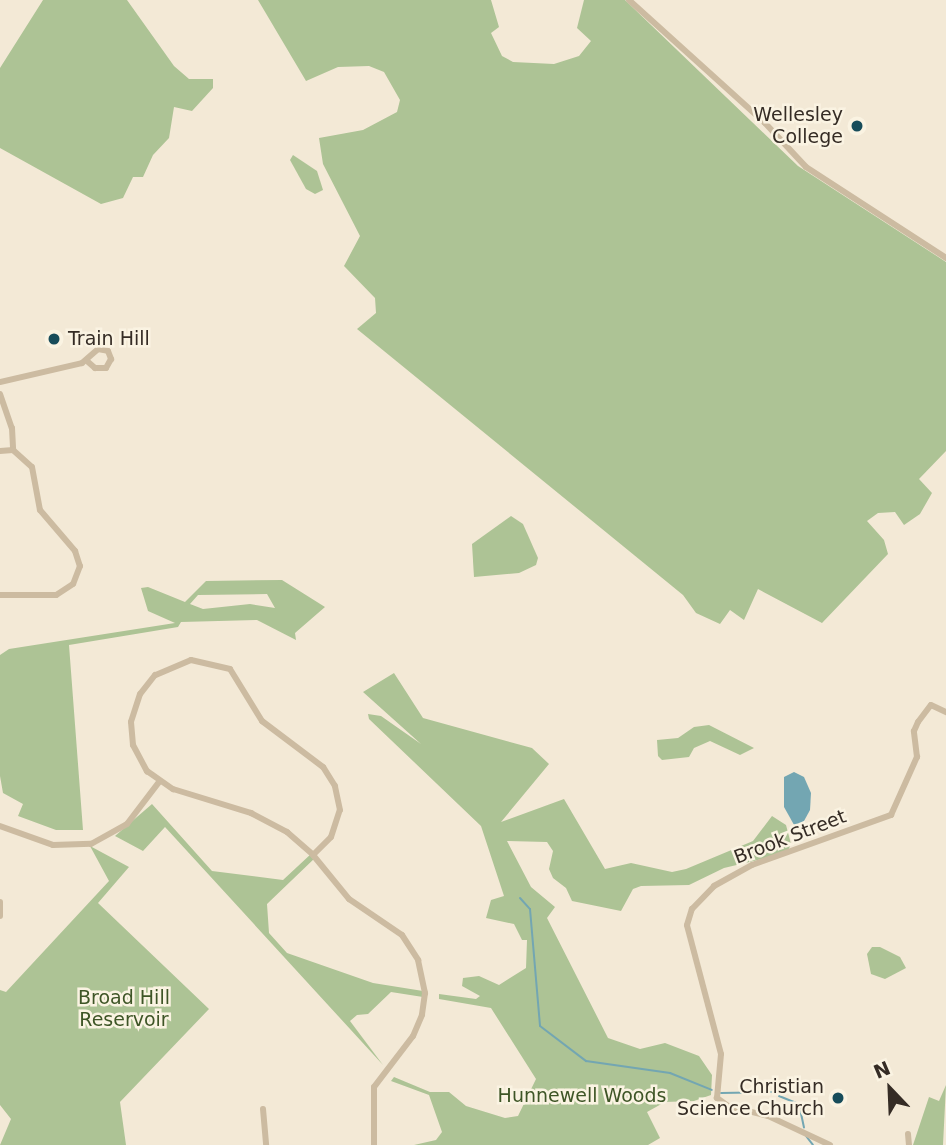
<!DOCTYPE html>
<style>
body{margin:0}
#map{position:relative;width:946px;height:1145px;overflow:hidden;background:#f3e9d6;font-family:"DejaVu Sans",sans-serif}
div>[style]{position:absolute}
.green>*{inset:0;background:#adc395}
.water>*{inset:0;background:#73a6b2}
.stream>*{height:2px;margin:-1px;padding:0 1px;transform-origin:1px;border-radius:1px;background:#73a6b2}
.minor>*{height:6px;margin:-3px;padding:0 3px;transform-origin:3px;border-radius:3px;background:#ccbba1}
.dots>*{width:19px;height:19px;translate:-50% -50%;box-sizing:border-box;border:4px solid #faf3e2;border-radius:50%}
span{translate:-50% -50%;white-space:nowrap;text-align:center;line-height:1.15;-webkit-text-stroke:5px #faf3e2;paint-order:stroke}
.poi-label{font-size:19px;color:#352c25}
.right{translate:-100% -50%;text-align:right}
.left{translate:0 -50%;text-align:left}
.street-label{font-size:19px;color:#352c25}
.park-label{font-size:19px;color:#3e5526}
.north{position:absolute;left:855px;top:1054px;width:70px;height:70px;-webkit-text-stroke:5px #faf3e2;paint-order:stroke;rotate:337deg;font-size:19px;font-weight:700;line-height:28px;text-align:center;color:#352c25}
.north::after{content:'';display:block;margin:auto;width:24px;height:32px;background:#352c25;clip-path:polygon(50% 0,100% 100%,50% 72%,0 100%)}
</style>
<div id="map">
<div class="green">
<i style="clip-path:polygon(43px 0,127px 0,174px 66px,189px 79px,213px 79px,213px 88px,192px 111px,174px 107px,169px 138px,153px 155px,143px 177px,133px 177px,123px 198px,101px 204px,0 148px,0 68px)"></i>
<i style="clip-path:polygon(258px 0,491px 0,499px 27px,491px 33px,502px 56px,513px 62px,554px 64px,579px 56px,591px 41px,577px 28px,584px 0,625px 0,798px 166px,946px 262px,946px 451px,919px 479px,932px 493px,920px 514px,904px 525px,895px 512px,878px 513px,867px 521px,884px 540px,888px 554px,822px 623px,758px 589px,744px 620px,730px 610px,720px 624px,696px 613px,683px 595px,357px 329px,376px 313px,375px 298px,344px 266px,360px 236px,323px 164px,319px 138px,363px 130px,397px 112px,400px 100px,384px 72px,369px 66px,338px 67px,306px 81px)"></i>
<i style="clip-path:polygon(293px 155px,317px 171px,323px 190px,315px 194px,306px 189px,290px 160px)"></i>
<i style="clip-path:polygon(511px 516px,523px 524px,538px 558px,536px 565px,519px 573px,474px 577px,472px 544px)"></i>
<i style="clip-path:polygon(evenodd,282px 580px,325px 607px,295px 633px,296px 640px,257px 620px,181px 622px,178px 627px,69px 645px,83px 830px,56px 830px,18px 816px,23px 804px,3px 793px,0 776px,0 655px,9px 649px,175px 623px,148px 611px,141px 588px,148px 587px,185px 602px,206px 581px,282px 580px,267px 594px,275px 608px,250px 604px,203px 609px,190px 604px,198px 595px,267px 594px)"></i>
<i style="clip-path:polygon(394px 673px,423px 718px,532px 748px,549px 764px,501px 822px,564px 799px,605px 869px,631px 863px,672px 872px,686px 869px,753px 841px,772px 816px,786px 825px,791px 844px,787px 853px,724px 868px,689px 885px,641px 886px,633px 889px,621px 911px,572px 901px,566px 888px,553px 878px,549px 869px,553px 851px,547px 842px,507px 841px,531px 887px,555px 907px,547px 918px,608px 1038px,640px 1049px,665px 1043px,699px 1056px,712px 1075px,711px 1095px,694px 1101px,665px 1102px,647px 1112px,660px 1138px,648px 1145px,414px 1145px,436px 1140px,442px 1132px,429px 1095px,391px 1081px,394px 1077px,430px 1092px,449px 1092px,466px 1106px,505px 1118px,518px 1116px,536px 1079px,491px 1008px,439px 999px,439px 994px,476px 999px,480px 996px,462px 986px,463px 978px,479px 976px,499px 985px,526px 968px,527px 940px,522px 940px,514px 924px,486px 918px,491px 900px,504px 896px,481px 826px,369px 719px,368px 714px,381px 716px,421px 744px,363px 692px)"></i>
<i style="clip-path:polygon(709px 725px,754px 748px,740px 755px,710px 741px,694px 748px,689px 757px,662px 760px,658px 756px,657px 740px,678px 738px,694px 727px)"></i>
<i style="clip-path:polygon(152px 804px,212px 871px,283px 880px,312px 853px,316px 857px,267px 904px,269px 933px,287px 953px,373px 983px,423px 991px,423px 997px,391px 992px,368px 1014px,357px 1015px,350px 1021px,383px 1065px,165px 827px,143px 851px,115px 836px)"></i>
<i style="clip-path:polygon(90px 846px,129px 867px,98px 903px,209px 1009px,120px 1102px,126px 1145px,0 1145px,11px 1119px,0 1105px,0 990px,6px 992px,109px 881px)"></i>
<i style="clip-path:polygon(880px 947px,900px 957px,906px 968px,885px 979px,871px 974px,867px 954px,872px 947px)"></i>
<i style="clip-path:polygon(946px 1085px,943px 1145px,913px 1145px,929px 1097px,939px 1101px)"></i>
</div>
<div class="water">
<i style="clip-path:polygon(794px 772px,804px 777px,811px 793px,810px 810px,798px 832px,784px 807px,784px 777px)"></i>
</div>
<div class="stream">
<i style="left:520px;top:898px;width:15px;rotate:48deg"></i>
<i style="left:530px;top:909px;width:117px;rotate:85.1deg"></i>
<i style="left:540px;top:1026px;width:58px;rotate:37.3deg"></i>
<i style="left:586px;top:1061px;width:85px;rotate:8.1deg"></i>
<i style="left:670px;top:1073px;width:45px;rotate:22deg"></i>
<i style="left:721px;top:1093px;width:50px;rotate:-1.1deg"></i>
<i style="left:779px;top:1096px;width:22px;rotate:22deg"></i>
<i style="left:799px;top:1104px;width:24px;rotate:78deg"></i>
<i style="left:806px;top:1136px;width:11px;rotate:52deg"></i>
</div>
<div class="minor">
<i style="left:629px;top:0;width:183px;rotate:42.1deg"></i>
<i style="left:765px;top:123px;width:60px;rotate:47deg"></i>
<i style="left:806px;top:167px;width:167px;rotate:33deg"></i>
<i style="left:0;top:382px;width:84px;rotate:-13deg"></i>
<i style="left:82px;top:363px;width:21px;rotate:-41deg"></i>
<i style="left:98px;top:349px;width:10px;rotate:11deg"></i>
<i style="left:108px;top:351px;width:9px;rotate:69deg"></i>
<i style="left:111px;top:359px;width:10px;rotate:119deg"></i>
<i style="left:106px;top:368px;width:11px;rotate:180deg"></i>
<i style="left:95px;top:368px;width:11px;rotate:-139deg"></i>
<i style="left:0;top:394px;width:36px;rotate:71deg"></i>
<i style="left:12px;top:428px;width:22px;rotate:87deg"></i>
<i style="left:13px;top:450px;width:25px;rotate:42deg"></i>
<i style="left:32px;top:467px;width:44px;rotate:79.5deg"></i>
<i style="left:40px;top:510px;width:54px;rotate:49.5deg"></i>
<i style="left:75px;top:551px;width:16px;rotate:72deg"></i>
<i style="left:80px;top:566px;width:19px;rotate:111deg"></i>
<i style="left:73px;top:584px;width:20px;rotate:147deg"></i>
<i style="left:56px;top:595px;width:56px;rotate:180deg"></i>
<i style="left:0;top:451px;width:13px;rotate:-4deg"></i>
<i style="left:0;top:826px;width:56px;rotate:19.7deg"></i>
<i style="left:53px;top:845px;width:38px;rotate:-2deg"></i>
<i style="left:91px;top:844px;width:41px;rotate:-29.1deg"></i>
<i style="left:127px;top:824px;width:53px;rotate:-52.7deg"></i>
<i style="left:313px;top:855px;width:25px;rotate:-45deg"></i>
<i style="left:331px;top:837px;width:28px;rotate:-72deg"></i>
<i style="left:340px;top:810px;width:25px;rotate:-102deg"></i>
<i style="left:335px;top:786px;width:22px;rotate:-122deg"></i>
<i style="left:323px;top:767px;width:76px;rotate:-143deg"></i>
<i style="left:262px;top:721px;width:61px;rotate:-121.6deg"></i>
<i style="left:230px;top:669px;width:40px;rotate:-167deg"></i>
<i style="left:191px;top:660px;width:39px;rotate:157deg"></i>
<i style="left:155px;top:675px;width:24px;rotate:128deg"></i>
<i style="left:140px;top:694px;width:29px;rotate:108deg"></i>
<i style="left:131px;top:722px;width:23px;rotate:85deg"></i>
<i style="left:133px;top:745px;width:30px;rotate:62deg"></i>
<i style="left:147px;top:771px;width:32px;rotate:35deg"></i>
<i style="left:173px;top:789px;width:82px;rotate:17.1deg"></i>
<i style="left:251px;top:813px;width:41px;rotate:27.8deg"></i>
<i style="left:287px;top:832px;width:35px;rotate:41deg"></i>
<i style="left:313px;top:855px;width:57px;rotate:50.7deg"></i>
<i style="left:349px;top:899px;width:64px;rotate:34.2deg"></i>
<i style="left:402px;top:935px;width:30px;rotate:57deg"></i>
<i style="left:418px;top:960px;width:34px;rotate:78deg"></i>
<i style="left:425px;top:993px;width:22px;rotate:98deg"></i>
<i style="left:422px;top:1015px;width:23px;rotate:113deg"></i>
<i style="left:413px;top:1036px;width:64px;rotate:127.4deg"></i>
<i style="left:374px;top:1087px;width:58px;rotate:90deg"></i>
<i style="left:0;top:902px;width:14px;rotate:90deg"></i>
<i style="left:263px;top:1109px;width:36px;rotate:85deg"></i>
<i style="left:908px;top:1134px;width:11px;rotate:85deg"></i>
<i style="left:830px;top:1145px;width:68px;rotate:-154.9deg"></i>
<i style="left:768px;top:1116px;width:41px;rotate:-166deg"></i>
<i style="left:728px;top:1106px;width:14px;rotate:-144deg"></i>
<i style="left:717px;top:1098px;width:44px;rotate:-84.8deg"></i>
<i style="left:721px;top:1054px;width:133px;rotate:-104.8deg"></i>
<i style="left:687px;top:925px;width:17px;rotate:-73deg"></i>
<i style="left:692px;top:909px;width:32px;rotate:-46deg"></i>
<i style="left:714px;top:886px;width:43px;rotate:-28.9deg"></i>
<i style="left:752px;top:865px;width:148px;rotate:-19.8deg"></i>
<i style="left:891px;top:815px;width:64px;rotate:-65.9deg"></i>
<i style="left:917px;top:757px;width:26px;rotate:-97deg"></i>
<i style="left:914px;top:731px;width:10px;rotate:-66deg"></i>
<i style="left:918px;top:722px;width:21px;rotate:-53deg"></i>
<i style="left:931px;top:705px;width:17px;rotate:25deg"></i>
</div>
<div class="dots">
<i style="left:857px;top:126px;background:#174c5a"></i>
<i style="left:54px;top:339px;background:#174c5a"></i>
<i style="left:838px;top:1098px;background:#174c5a"></i>
</div>
<div class="poi-label">
<span class="right" style="left:843px;top:126px">Wellesley<br>College</span>
<span class="left" style="left:68px;top:339px">Train Hill</span>
<span class="right" style="left:824px;top:1098px">Christian<br>Science Church</span>
</div>
<div class="street-label">
<span style="left:790px;top:837px;rotate:-21deg">Brook Street</span>
</div>
<div class="park-label">
<span style="left:124px;top:1009px">Broad Hill<br>Reservoir</span>
<span style="left:582px;top:1096px">Hunnewell Woods</span>
</div>
<div class="north">N</div>
</div>
